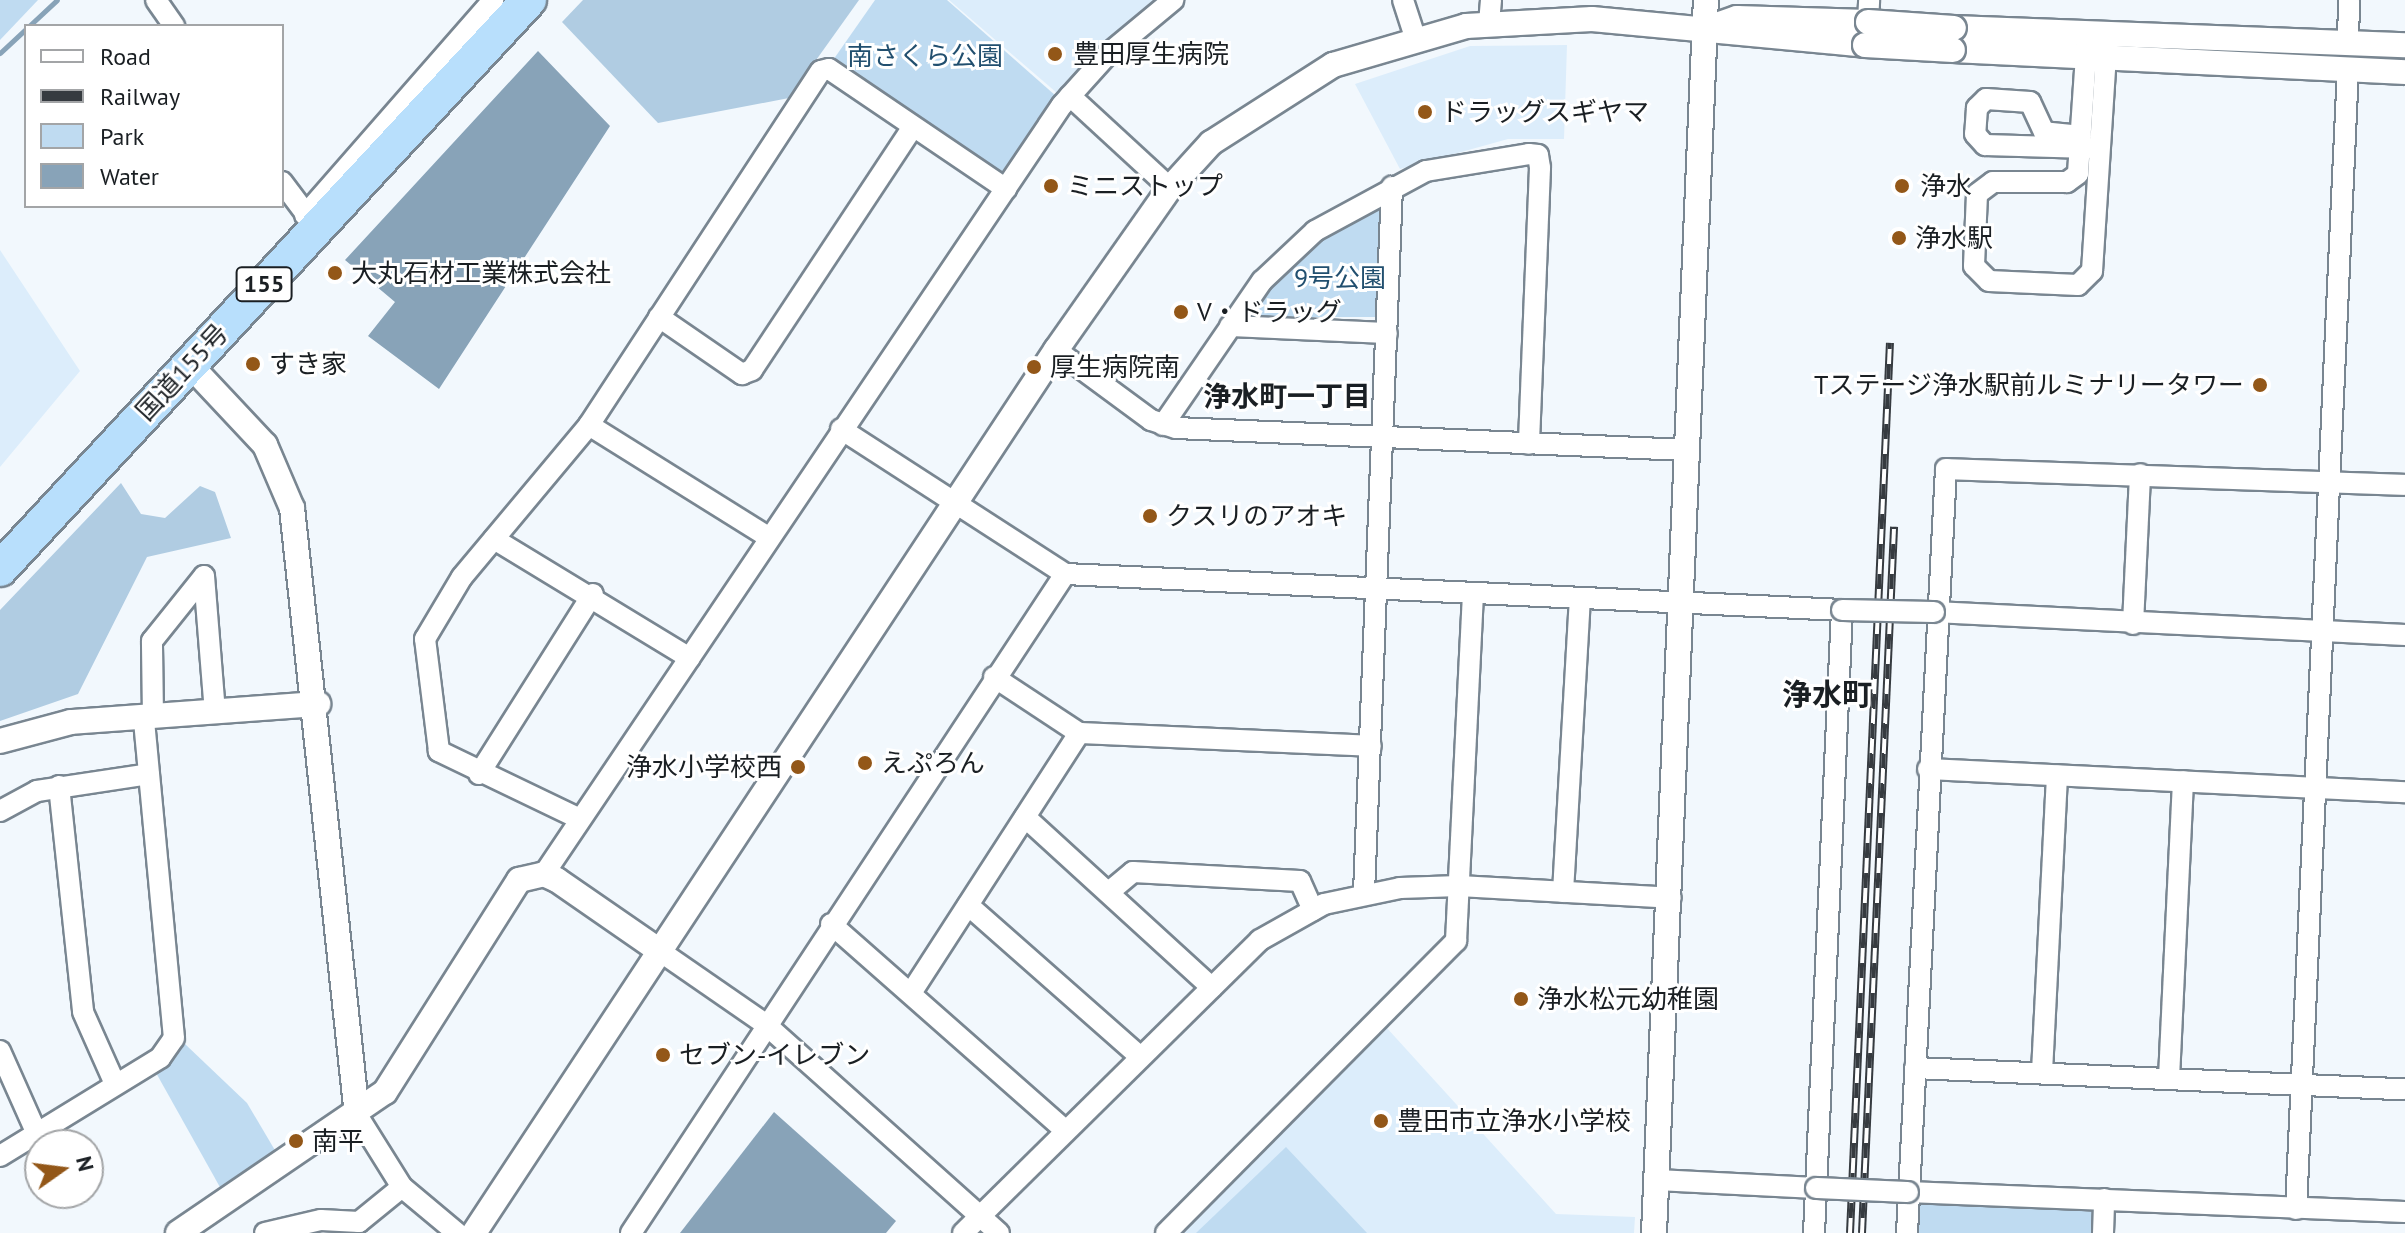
<!DOCTYPE html>
<meta charset="utf-8">
<style>
body{margin:0}
#map{position:relative;width:2405px;height:1233px;overflow:hidden;background:#f2f8fd;font-family:"PT Sans","Noto Sans JP",sans-serif}
div>[style]{position:absolute}
.built>*{inset:0;background:#dcedfb}
.green>*{inset:0;background:#bfdbf1}
.forest>*{inset:0;background:#b0cce2}
.water>*{inset:0;background:#88a3b8}
.stream>*{height:5px;margin:-2.5px;padding:0 2.5px;transform-origin:2.5px;border-radius:2.5px;background:#88a3b8}
.roads{filter:drop-shadow(2px 0 #798691) drop-shadow(-2px 0 #798691) drop-shadow(0 2px #798691) drop-shadow(0 -2px #798691)}
.minor>*{height:20px;margin:-10px;padding:0 10px;transform-origin:10px;border-radius:10px;background:#fff}
.tertiary>*{height:24px;margin:-12px;padding:0 12px;transform-origin:12px;border-radius:12px;background:#fff}
.trunk>*{height:34px;margin:-17px;padding:0 17px;transform-origin:17px;border-radius:17px;background:#b8dffc}
.rail>*{height:8px;margin-top:-4px;transform-origin:0;background:repeating-linear-gradient(90deg,#fff 0 15px,#363b40 0 30px);box-sizing:border-box;border-block:2px solid #363b40}
.bridges{filter:drop-shadow(2px 0 #798691) drop-shadow(-2px 0 #798691) drop-shadow(0 2px #798691) drop-shadow(0 -2px #798691)}
.minor-bridge>*{height:20px;margin:-10px;padding:0 10px;transform-origin:10px;border-radius:10px;background:#fff}
.tertiary-bridge>*{height:24px;margin:-12px;padding:0 12px;transform-origin:12px;border-radius:12px;background:#fff}
.dots>*{width:22px;height:22px;translate:-50% -50%;box-sizing:border-box;border:4px solid #fff;border-radius:50%}
span{translate:-50% -50%;white-space:nowrap;text-align:center;line-height:1.15;-webkit-text-stroke:6px #fff;paint-order:stroke}
.shield-label span{padding:2px 6px;background:#fff;border:2px solid;border-radius:6px;-webkit-text-stroke-width:0}
.shield-label{font-size:24px;color:#1a1f23;font-weight:700}
.poi-label{font-size:26px;color:#1a1f23}
.left{translate:0 -50%;text-align:left}
.right{translate:-100% -50%;text-align:right}
.park-label{font-size:26px;color:#214f6f}
.street-label{font-size:26px;color:#1a1f23}
.neighbourhood-label{font-size:28px;color:#1a1f23;font-weight:700}
.quarter-label{font-size:30px;color:#1a1f23;font-weight:700}
.legend{position:absolute;left:24px;top:24px;width:260px;height:184px;box-sizing:border-box;background:#fff;border:2px solid #a3a5a7;margin:0;padding:10px 14px;list-style:none;font-size:24px;color:#1a1f23}
.legend li{display:flex;align-items:center;gap:16px;height:40px}
.legend b{width:40px;border:2px solid #a3a5a7}
.north{position:absolute;left:24px;top:1129px;width:80px;height:80px;box-sizing:border-box;background:#fff;border:2px solid #a3a5a7;border-radius:50%;rotate:76deg;font-size:22px;font-weight:700;line-height:32px;text-align:center;color:#1a1f23}
.north::after{content:'';display:block;margin:auto;width:28px;height:36px;background:#935718;clip-path:polygon(50% 0,100% 100%,50% 72%,0 100%)}
</style>
<div id="map">
<div class="built">
<i style="clip-path:polygon(949px 0,1156px 0,1057px 93px)"></i>
<i style="clip-path:polygon(1567px 45px,1564px 139px,1508px 139px,1400px 169px,1355px 84px,1470px 46px)"></i>
<i style="clip-path:polygon(0 250px,80px 371px,0 467px)"></i>
<i style="clip-path:polygon(1386px 1027px,1556px 1214px,1635px 1217px,1634px 1233px,1179px 1233px)"></i>
</div>
<div class="green">
<i style="clip-path:polygon(0 0,38px 0,0 40px)"></i>
<i style="clip-path:polygon(875px 0,947px 0,1056px 96px,1004px 174px,831px 63px)"></i>
<i style="clip-path:polygon(1375px 203px,1387px 210px,1383px 317px,1263px 317px,1253px 310px,1293px 260px)"></i>
<i style="clip-path:polygon(185px 1044px,247px 1103px,276px 1152px,221px 1189px,155px 1071px)"></i>
<i style="clip-path:polygon(1286px 1147px,1367px 1233px,1196px 1233px)"></i>
<i style="clip-path:polygon(1914px 1200px,2096px 1208px,2096px 1233px,1913px 1233px)"></i>
</div>
<div class="forest">
<i style="clip-path:polygon(583px 0,859px 0,789px 98px,658px 123px,562px 22px)"></i>
<i style="clip-path:polygon(121px 483px,141px 514px,165px 518px,200px 486px,215px 492px,231px 538px,147px 557px,78px 694px,0 721px,0 610px)"></i>
</div>
<div class="water">
<i style="clip-path:polygon(538px 51px,610px 126px,439px 389px,368px 336px,395px 302px,345px 260px)"></i>
<i style="clip-path:polygon(774px 1112px,896px 1221px,886px 1233px,680px 1233px)"></i>
</div>
<div class="stream">
<i style="left:29px;top:26px;width:38px;rotate:-43deg"></i>
<i style="left:0;top:53px;width:35px;rotate:-43deg"></i>
</div>
<div class="roads">
<div class="minor">
<i style="left:156px;top:0;width:32px;rotate:55deg"></i>
<i style="left:1403px;top:0;width:38px;rotate:72deg"></i>
<i style="left:1868px;top:22px;width:22px;rotate:-87deg"></i>
<i style="left:1489px;top:23px;width:23px;rotate:-85deg"></i>
<i style="left:2087px;top:41px;width:133px;rotate:93.9deg"></i>
<i style="left:2078px;top:174px;width:14px;rotate:144deg"></i>
<i style="left:2067px;top:182px;width:74px;rotate:180deg"></i>
<i style="left:1993px;top:182px;width:20px;rotate:143deg"></i>
<i style="left:1977px;top:194px;width:72px;rotate:92.4deg"></i>
<i style="left:1974px;top:266px;width:21px;rotate:45deg"></i>
<i style="left:1989px;top:281px;width:89px;rotate:2.6deg"></i>
<i style="left:2078px;top:285px;width:20px;rotate:-45deg"></i>
<i style="left:2092px;top:271px;width:229px;rotate:-86.3deg"></i>
<i style="left:2348px;top:42px;width:42px;rotate:-88.6deg"></i>
<i style="left:1070px;top:96px;width:136px;rotate:42.6deg"></i>
<i style="left:2081px;top:136px;width:37px;rotate:-174deg"></i>
<i style="left:2044px;top:132px;width:33px;rotate:-115deg"></i>
<i style="left:2030px;top:102px;width:44px;rotate:-176.1deg"></i>
<i style="left:1986px;top:99px;width:13px;rotate:135deg"></i>
<i style="left:1977px;top:108px;width:26px;rotate:94deg"></i>
<i style="left:1975px;top:134px;width:15px;rotate:48deg"></i>
<i style="left:1985px;top:145px;width:104px;rotate:1.7deg"></i>
<i style="left:282px;top:182px;width:50px;rotate:53.1deg"></i>
<i style="left:305px;top:215px;width:286px;rotate:-48.8deg"></i>
<i style="left:659px;top:317px;width:101px;rotate:34.5deg"></i>
<i style="left:742px;top:374px;width:11px;rotate:-22deg"></i>
<i style="left:752px;top:370px;width:291px;rotate:-56.5deg"></i>
<i style="left:1230px;top:326px;width:157px;rotate:2.6deg"></i>
<i style="left:1056px;top:350px;width:118px;rotate:36.4deg"></i>
<i style="left:1151px;top:420px;width:26px;rotate:18deg"></i>
<i style="left:1176px;top:428px;width:510px;rotate:2.47deg"></i>
<i style="left:589px;top:425px;width:211px;rotate:32deg"></i>
<i style="left:1163px;top:425px;width:175px;rotate:-55.5deg"></i>
<i style="left:1262px;top:281px;width:73px;rotate:-43.3deg"></i>
<i style="left:1315px;top:231px;width:126px;rotate:-28.4deg"></i>
<i style="left:1426px;top:171px;width:104px;rotate:-9.4deg"></i>
<i style="left:1529px;top:154px;width:9px;rotate:6deg"></i>
<i style="left:1538px;top:155px;width:13px;rotate:81deg"></i>
<i style="left:1540px;top:168px;width:276px;rotate:92.3deg"></i>
<i style="left:841px;top:429px;width:267px;rotate:32.9deg"></i>
<i style="left:1065px;top:574px;width:778px;rotate:2.65deg"></i>
<i style="left:1842px;top:610px;width:624px;rotate:92.57deg"></i>
<i style="left:494px;top:539px;width:229px;rotate:31.3deg"></i>
<i style="left:1934px;top:612px;width:472px;rotate:2.8deg"></i>
<i style="left:2133px;top:624px;width:150px;rotate:-87.3deg"></i>
<i style="left:994px;top:677px;width:102px;rotate:33.4deg"></i>
<i style="left:1079px;top:733px;width:292px;rotate:2.5deg"></i>
<i style="left:153px;top:717px;width:76px;rotate:-90.8deg"></i>
<i style="left:152px;top:641px;width:83px;rotate:-51.3deg"></i>
<i style="left:204px;top:576px;width:137px;rotate:85.4deg"></i>
<i style="left:1928px;top:769px;width:478px;rotate:2.8deg"></i>
<i style="left:479px;top:774px;width:213px;rotate:-57.7deg"></i>
<i style="left:59px;top:786px;width:227px;rotate:83.9deg"></i>
<i style="left:83px;top:1012px;width:79px;rotate:66deg"></i>
<i style="left:0;top:811px;width:42px;rotate:-28.4deg"></i>
<i style="left:37px;top:791px;width:113px;rotate:-8.6deg"></i>
<i style="left:1025px;top:817px;width:253px;rotate:42.4deg"></i>
<i style="left:580px;top:819px;width:157px;rotate:-154.3deg"></i>
<i style="left:439px;top:751px;width:113px;rotate:-97.1deg"></i>
<i style="left:425px;top:639px;width:72px;rotate:-59.2deg"></i>
<i style="left:462px;top:577px;width:198px;rotate:-50.1deg"></i>
<i style="left:589px;top:425px;width:423px;rotate:-56.8deg"></i>
<i style="left:821px;top:71px;width:8px;rotate:-14deg"></i>
<i style="left:829px;top:69px;width:214px;rotate:34.1deg"></i>
<i style="left:544px;top:874px;width:927px;rotate:-56.04deg"></i>
<i style="left:1062px;top:105px;width:69px;rotate:-48deg"></i>
<i style="left:1108px;top:54px;width:85px;rotate:-39.7deg"></i>
<i style="left:1109px;top:892px;width:31px;rotate:-40deg"></i>
<i style="left:1133px;top:872px;width:167px;rotate:3.1deg"></i>
<i style="left:1300px;top:881px;width:32px;rotate:66deg"></i>
<i style="left:1563px;top:892px;width:294px;rotate:-86.7deg"></i>
<i style="left:1364px;top:893px;width:707px;rotate:-87.73deg"></i>
<i style="left:968px;top:905px;width:228px;rotate:41.4deg"></i>
<i style="left:831px;top:924px;width:312px;rotate:41.4deg"></i>
<i style="left:661px;top:952px;width:125px;rotate:34.6deg"></i>
<i style="left:764px;top:1023px;width:315px;rotate:41.8deg"></i>
<i style="left:911px;top:993px;width:310px;rotate:-57.1deg"></i>
<i style="left:0;top:1051px;width:89px;rotate:66deg"></i>
<i style="left:1915px;top:1068px;width:490px;rotate:2.5deg"></i>
<i style="left:2042px;top:1072px;width:297px;rotate:-87.1deg"></i>
<i style="left:2169px;top:1078px;width:297px;rotate:-87.3deg"></i>
<i style="left:357px;top:1115px;width:85px;rotate:58deg"></i>
<i style="left:402px;top:1187px;width:72px;rotate:39.9deg"></i>
<i style="left:0;top:1156px;width:188px;rotate:-31.5deg"></i>
<i style="left:160px;top:1058px;width:24px;rotate:-55deg"></i>
<i style="left:174px;top:1038px;width:321px;rotate:-95.4deg"></i>
<i style="left:1657px;top:1180px;width:159px;rotate:2.9deg"></i>
<i style="left:1908px;top:1192px;width:497px;rotate:2.3deg"></i>
<i style="left:2296px;top:1209px;width:1141px;rotate:-87.39deg"></i>
<i style="left:265px;top:1233px;width:57px;rotate:-13.1deg"></i>
<i style="left:321px;top:1220px;width:38px;rotate:3deg"></i>
<i style="left:359px;top:1222px;width:55px;rotate:-39.1deg"></i>
<i style="left:631px;top:1233px;width:789px;rotate:-56.63deg"></i>
<i style="left:963px;top:1233px;width:417px;rotate:-44.6deg"></i>
<i style="left:1260px;top:940px;width:73px;rotate:-29.4deg"></i>
<i style="left:1324px;top:904px;width:78px;rotate:-11.9deg"></i>
<i style="left:1400px;top:888px;width:59px;rotate:-1.9deg"></i>
<i style="left:1459px;top:886px;width:212px;rotate:3.2deg"></i>
<i style="left:1166px;top:1233px;width:412px;rotate:-45.2deg"></i>
<i style="left:1456px;top:941px;width:348px;rotate:-87.2deg"></i>
<i style="left:1907px;top:1233px;width:765px;rotate:-87.08deg"></i>
<i style="left:1946px;top:469px;width:459px;rotate:2deg"></i>
<i style="left:2103px;top:1233px;width:34px;rotate:-88deg"></i>
</div>
<div class="tertiary">
<i style="left:1954px;top:28px;width:451px;rotate:2.2deg"></i>
<i style="left:1705px;top:29px;width:34px;rotate:-19deg"></i>
<i style="left:1737px;top:18px;width:131px;rotate:1.7deg"></i>
<i style="left:1953px;top:50px;width:453px;rotate:2.8deg"></i>
<i style="left:189px;top:364px;width:111px;rotate:46.8deg"></i>
<i style="left:265px;top:445px;width:69px;rotate:66.8deg"></i>
<i style="left:292px;top:508px;width:610px;rotate:83.89deg"></i>
<i style="left:0;top:741px;width:73px;rotate:-15deg"></i>
<i style="left:71px;top:722px;width:248px;rotate:-4.2deg"></i>
<i style="left:178px;top:1233px;width:250px;rotate:-34.3deg"></i>
<i style="left:385px;top:1092px;width:251px;rotate:-57.7deg"></i>
<i style="left:519px;top:880px;width:26px;rotate:-13deg"></i>
<i style="left:544px;top:874px;width:14px;rotate:25deg"></i>
<i style="left:557px;top:880px;width:126px;rotate:34.7deg"></i>
<i style="left:474px;top:1233px;width:1058px;rotate:-56.61deg"></i>
<i style="left:1056px;top:350px;width:198px;rotate:-54.9deg"></i>
<i style="left:1170px;top:188px;width:61px;rotate:-47.7deg"></i>
<i style="left:1211px;top:143px;width:145px;rotate:-32.6deg"></i>
<i style="left:1333px;top:65px;width:139px;rotate:-16.3deg"></i>
<i style="left:1466px;top:26px;width:126px;rotate:-3.2deg"></i>
<i style="left:1592px;top:19px;width:274px;rotate:5.4deg"></i>
<i style="left:1654px;top:1233px;width:1234px;rotate:-87.59deg"></i>
</div>
<div class="trunk">
<i style="left:0;top:569px;width:777px;rotate:-47.09deg"></i>
</div>
</div>
<div class="rail">
<i style="left:1850px;top:1233px;width:891px;rotate:-87.43deg"></i>
<i style="left:1862px;top:1233px;width:707px;rotate:-87.4deg"></i>
</div>
<div class="bridges">
<div class="minor-bridge">
<i style="left:1842px;top:610px;width:92px;rotate:1.2deg"></i>
<i style="left:1816px;top:1188px;width:92px;rotate:2.5deg"></i>
</div>
<div class="tertiary-bridge">
<i style="left:1868px;top:22px;width:86px;rotate:4deg"></i>
<i style="left:1865px;top:45px;width:88px;rotate:3.3deg"></i>
</div>
</div>
<div class="dots">
<i style="left:1055px;top:54px;background:#935718"></i>
<i style="left:1425px;top:112px;background:#935718"></i>
<i style="left:1051px;top:186px;background:#935718"></i>
<i style="left:1902px;top:186px;background:#935718"></i>
<i style="left:1899px;top:238px;background:#935718"></i>
<i style="left:335px;top:273px;background:#935718"></i>
<i style="left:1181px;top:312px;background:#935718"></i>
<i style="left:253px;top:364px;background:#935718"></i>
<i style="left:1034px;top:367px;background:#935718"></i>
<i style="left:2260px;top:385px;background:#935718"></i>
<i style="left:1150px;top:516px;background:#935718"></i>
<i style="left:865px;top:763px;background:#935718"></i>
<i style="left:798px;top:767px;background:#935718"></i>
<i style="left:1521px;top:999px;background:#935718"></i>
<i style="left:663px;top:1055px;background:#935718"></i>
<i style="left:1381px;top:1121px;background:#935718"></i>
<i style="left:296px;top:1141px;background:#935718"></i>
</div>
<div class="shield-label">
<span style="left:264px;top:284px">155</span>
</div>
<div class="poi-label">
<span class="left" style="left:1073px;top:54px">豊田厚生病院</span>
<span class="left" style="left:1441px;top:112px">ドラッグスギヤマ</span>
<span class="left" style="left:1067px;top:186px">ミニストップ</span>
<span class="left" style="left:1920px;top:186px">浄水</span>
<span class="left" style="left:1915px;top:238px">浄水駅</span>
<span class="left" style="left:351px;top:273px">大丸石材工業株式会社</span>
<span class="left" style="left:1197px;top:312px">V・ドラッグ</span>
<span class="left" style="left:269px;top:364px">すき家</span>
<span class="left" style="left:1050px;top:367px">厚生病院南</span>
<span class="right" style="left:2244px;top:385px">Tステージ浄水駅前ルミナリータワー</span>
<span class="left" style="left:1166px;top:516px">クスリのアオキ</span>
<span class="left" style="left:881px;top:763px">えぷろん</span>
<span class="right" style="left:782px;top:767px">浄水小学校西</span>
<span class="left" style="left:1537px;top:999px">浄水松元幼稚園</span>
<span class="left" style="left:679px;top:1055px">セブン-イレブン</span>
<span class="left" style="left:1397px;top:1121px">豊田市立浄水小学校</span>
<span class="left" style="left:312px;top:1141px">南平</span>
</div>
<div class="park-label">
<span style="left:925px;top:56px">南さくら公園</span>
<span style="left:1340px;top:278px">9号公園</span>
</div>
<div class="street-label">
<span style="left:182px;top:372px;rotate:-47deg">国道155号</span>
</div>
<div class="neighbourhood-label">
<span style="left:1287px;top:396px">浄水町一丁目</span>
</div>
<div class="quarter-label">
<span style="left:1827px;top:694px">浄水町</span>
</div>
<ul class="legend">
<li><b style="height:10px;background:#fff"></b>Road</li>
<li><b style="height:10px;background:#363b40"></b>Railway</li>
<li><b style="height:22px;background:#bfdbf1"></b>Park</li>
<li><b style="height:22px;background:#88a3b8"></b>Water</li>
</ul>
<div class="north">N</div>
</div>
